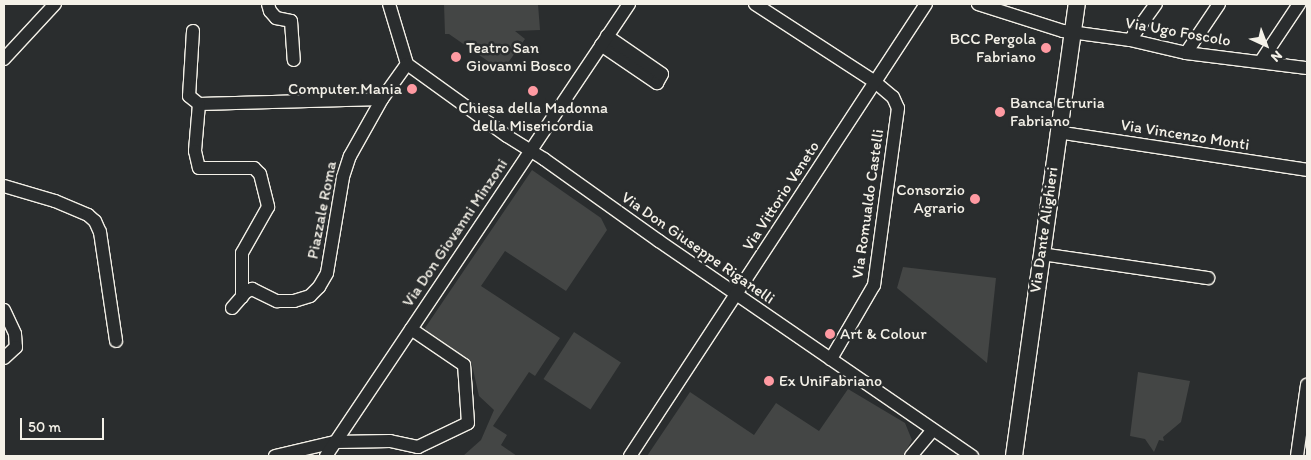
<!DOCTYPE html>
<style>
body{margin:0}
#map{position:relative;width:1311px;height:460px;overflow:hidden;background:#2a2d2e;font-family:Itim,sans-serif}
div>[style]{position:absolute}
.green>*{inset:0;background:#444645;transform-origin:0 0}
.roads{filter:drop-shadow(1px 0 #f4f1e8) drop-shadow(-1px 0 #f4f1e8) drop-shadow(0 1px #f4f1e8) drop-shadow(0 -1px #f4f1e8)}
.minor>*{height:12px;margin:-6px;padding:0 6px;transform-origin:6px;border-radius:6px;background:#2a2d2e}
.major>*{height:16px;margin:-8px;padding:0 8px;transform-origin:8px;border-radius:8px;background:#2a2d2e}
.dots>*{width:14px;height:14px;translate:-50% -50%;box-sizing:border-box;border:2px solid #2a2d2e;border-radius:50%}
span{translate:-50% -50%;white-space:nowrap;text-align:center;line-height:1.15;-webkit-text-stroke:5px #2a2d2e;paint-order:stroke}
.street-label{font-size:16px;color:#f4f1e8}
.poi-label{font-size:16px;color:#f4f1e8}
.right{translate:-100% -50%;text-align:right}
.left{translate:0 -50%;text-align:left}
.frame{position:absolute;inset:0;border:5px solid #f4f1e8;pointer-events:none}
.north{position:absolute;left:1241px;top:20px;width:50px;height:50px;-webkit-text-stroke:4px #2a2d2e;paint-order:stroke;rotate:137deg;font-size:14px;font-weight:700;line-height:20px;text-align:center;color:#f4f1e8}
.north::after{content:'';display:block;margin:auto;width:18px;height:22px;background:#f4f1e8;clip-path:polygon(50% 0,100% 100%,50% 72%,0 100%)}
.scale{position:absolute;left:20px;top:418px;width:84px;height:22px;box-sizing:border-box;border:2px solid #f4f1e8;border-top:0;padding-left:6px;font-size:15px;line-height:18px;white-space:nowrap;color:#f4f1e8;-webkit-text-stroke:4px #2a2d2e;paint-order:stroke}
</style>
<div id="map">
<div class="green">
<i style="clip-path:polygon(444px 4px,538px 4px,540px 30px,515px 31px,525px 39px,502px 71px,449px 34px,445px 34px)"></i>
<i style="clip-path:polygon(532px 170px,601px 218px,607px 230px,566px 291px,505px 251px,481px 286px,560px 338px,535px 376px,529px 372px,493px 426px,507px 435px,501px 445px,517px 456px,463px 456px,481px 440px,494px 410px,479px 396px,472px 365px,429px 336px,425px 328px)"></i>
<i style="clip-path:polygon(903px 267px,996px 278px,987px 363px,897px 288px)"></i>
<i style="left:574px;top:332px;width:56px;height:56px;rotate:33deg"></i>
<i style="clip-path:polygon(1138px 372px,1190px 381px,1181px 422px,1163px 437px,1164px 441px,1159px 440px,1154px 452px,1145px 439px,1130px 436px)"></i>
<i style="clip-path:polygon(848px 389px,905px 423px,912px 440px,903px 456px,647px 456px,690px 392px,754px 435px,776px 403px,819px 431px)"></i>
</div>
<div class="roads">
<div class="minor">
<i style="left:268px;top:4px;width:7px;rotate:74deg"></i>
<i style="left:270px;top:11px;width:9px;rotate:49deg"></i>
<i style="left:276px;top:18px;width:15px;rotate:11deg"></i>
<i style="left:291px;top:21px;width:39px;rotate:86deg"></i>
<i style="left:389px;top:4px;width:63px;rotate:73.3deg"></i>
<i style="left:755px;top:4px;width:143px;rotate:33deg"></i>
<i style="left:875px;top:82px;width:23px;rotate:40deg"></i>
<i style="left:893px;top:97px;width:12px;rotate:66deg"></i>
<i style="left:898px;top:108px;width:179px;rotate:97.7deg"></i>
<i style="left:874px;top:285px;width:86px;rotate:120.2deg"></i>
<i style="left:978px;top:4px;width:89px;rotate:17.6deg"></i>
<i style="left:1063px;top:31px;width:68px;rotate:7.7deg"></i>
<i style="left:1130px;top:40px;width:57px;rotate:13.1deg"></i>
<i style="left:1186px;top:53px;width:122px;rotate:7.1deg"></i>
<i style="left:193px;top:31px;width:65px;rotate:93.5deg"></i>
<i style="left:189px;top:96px;width:13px;rotate:39deg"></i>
<i style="left:199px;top:104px;width:183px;rotate:-1.6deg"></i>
<i style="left:1130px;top:40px;width:44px;rotate:-54.2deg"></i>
<i style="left:601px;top:45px;width:68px;rotate:34.2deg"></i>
<i style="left:657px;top:83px;width:10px;rotate:-61deg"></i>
<i style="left:662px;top:74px;width:67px;rotate:-145.4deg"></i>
<i style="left:1186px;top:53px;width:59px;rotate:-56deg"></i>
<i style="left:4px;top:59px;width:75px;rotate:-47.2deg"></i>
<i style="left:1261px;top:61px;width:69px;rotate:-56.3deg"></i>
<i style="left:407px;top:64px;width:123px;rotate:35.8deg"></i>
<i style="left:507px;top:136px;width:44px;rotate:31.9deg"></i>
<i style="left:544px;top:159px;width:141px;rotate:35.5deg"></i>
<i style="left:659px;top:241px;width:380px;rotate:34.5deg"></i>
<i style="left:199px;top:104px;width:47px;rotate:94.9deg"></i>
<i style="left:195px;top:151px;width:17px;rotate:77deg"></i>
<i style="left:199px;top:168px;width:55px"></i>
<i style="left:254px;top:168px;width:8px;rotate:45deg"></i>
<i style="left:260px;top:174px;width:34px;rotate:76deg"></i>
<i style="left:268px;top:207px;width:53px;rotate:119.5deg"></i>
<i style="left:242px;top:253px;width:44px;rotate:90deg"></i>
<i style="left:1057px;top:132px;width:253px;rotate:8.6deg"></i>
<i style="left:4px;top:186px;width:53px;rotate:16.4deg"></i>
<i style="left:55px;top:201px;width:36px;rotate:23deg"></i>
<i style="left:88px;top:215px;width:9px;rotate:41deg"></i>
<i style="left:95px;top:221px;width:12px;rotate:66deg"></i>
<i style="left:100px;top:232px;width:110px;rotate:81.6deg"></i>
<i style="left:1041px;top:254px;width:169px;rotate:8.2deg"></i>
<i style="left:232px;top:308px;width:21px;rotate:-49deg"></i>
<i style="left:246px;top:292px;width:7px;rotate:-27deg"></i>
<i style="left:252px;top:289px;width:28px;rotate:26deg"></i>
<i style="left:277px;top:301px;width:17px"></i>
<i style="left:294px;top:301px;width:17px;rotate:-17deg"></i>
<i style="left:310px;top:296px;width:13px;rotate:-45deg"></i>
<i style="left:319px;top:287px;width:16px;rotate:-60deg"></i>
<i style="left:327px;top:273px;width:97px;rotate:-80.5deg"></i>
<i style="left:343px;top:177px;width:22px;rotate:-72deg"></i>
<i style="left:350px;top:156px;width:65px;rotate:-60.7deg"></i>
<i style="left:382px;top:99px;width:43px;rotate:-54.5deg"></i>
<i style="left:4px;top:310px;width:26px;rotate:65deg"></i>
<i style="left:15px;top:334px;width:13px;rotate:86deg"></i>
<i style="left:16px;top:347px;width:16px;rotate:137deg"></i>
<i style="left:275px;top:456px;width:62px;rotate:-13.1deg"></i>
<i style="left:335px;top:442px;width:55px;rotate:-1deg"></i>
<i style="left:390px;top:441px;width:29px;rotate:12deg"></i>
<i style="left:418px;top:447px;width:55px;rotate:-25.6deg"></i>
<i style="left:468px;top:423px;width:58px;rotate:-93.9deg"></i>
<i style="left:464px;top:365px;width:64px;rotate:-145.8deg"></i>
<i style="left:326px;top:456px;width:544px;rotate:-56.16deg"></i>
<i style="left:630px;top:456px;width:540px;rotate:-56.78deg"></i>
<i style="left:911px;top:456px;width:34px;rotate:-50deg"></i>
<i style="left:1297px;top:456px;width:72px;rotate:-82deg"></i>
</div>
<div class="major">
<i style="left:1014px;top:456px;width:456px;rotate:-82.1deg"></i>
</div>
</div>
<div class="dots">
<i style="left:1046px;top:48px;background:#ff9aa2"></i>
<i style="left:456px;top:57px;background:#ff9aa2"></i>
<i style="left:412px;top:89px;background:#ff9aa2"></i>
<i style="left:533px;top:91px;background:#ff9aa2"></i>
<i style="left:1000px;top:112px;background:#ff9aa2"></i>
<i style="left:975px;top:199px;background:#ff9aa2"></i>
<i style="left:830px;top:334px;background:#ff9aa2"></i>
<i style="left:769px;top:381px;background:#ff9aa2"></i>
</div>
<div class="street-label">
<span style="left:1178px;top:32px;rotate:10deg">Via Ugo Foscolo</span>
<span style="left:1185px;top:135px;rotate:9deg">Via Vincenzo Monti</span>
<span style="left:781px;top:196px;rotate:-57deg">Via Vittorio Veneto</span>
<span style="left:868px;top:204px;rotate:-82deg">Via Romualdo Castelli</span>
<span style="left:322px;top:210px;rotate:-79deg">Piazzale Roma</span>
<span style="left:1044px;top:230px;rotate:-82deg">Via Dante Alighieri</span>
<span style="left:455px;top:233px;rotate:-56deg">Via Don Giovanni Minzoni</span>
<span style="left:698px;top:248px;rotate:35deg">Via Don Giuseppe Riganelli</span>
</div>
<div class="poi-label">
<span class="right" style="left:1036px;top:48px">BCC Pergola<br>Fabriano</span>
<span class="left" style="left:466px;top:57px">Teatro San<br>Giovanni Bosco</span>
<span class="right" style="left:402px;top:89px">Computer Mania</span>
<span class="left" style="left:1010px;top:112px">Banca Etruria<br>Fabriano</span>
<span style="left:533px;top:117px">Chiesa della Madonna<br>della Misericordia</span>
<span class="right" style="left:965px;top:199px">Consorzio<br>Agrario</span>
<span class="left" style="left:840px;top:334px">Art &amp; Colour</span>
<span class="left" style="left:779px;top:381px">Ex UniFabriano</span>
</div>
<div class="frame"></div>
<div class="north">N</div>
<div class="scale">50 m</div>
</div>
